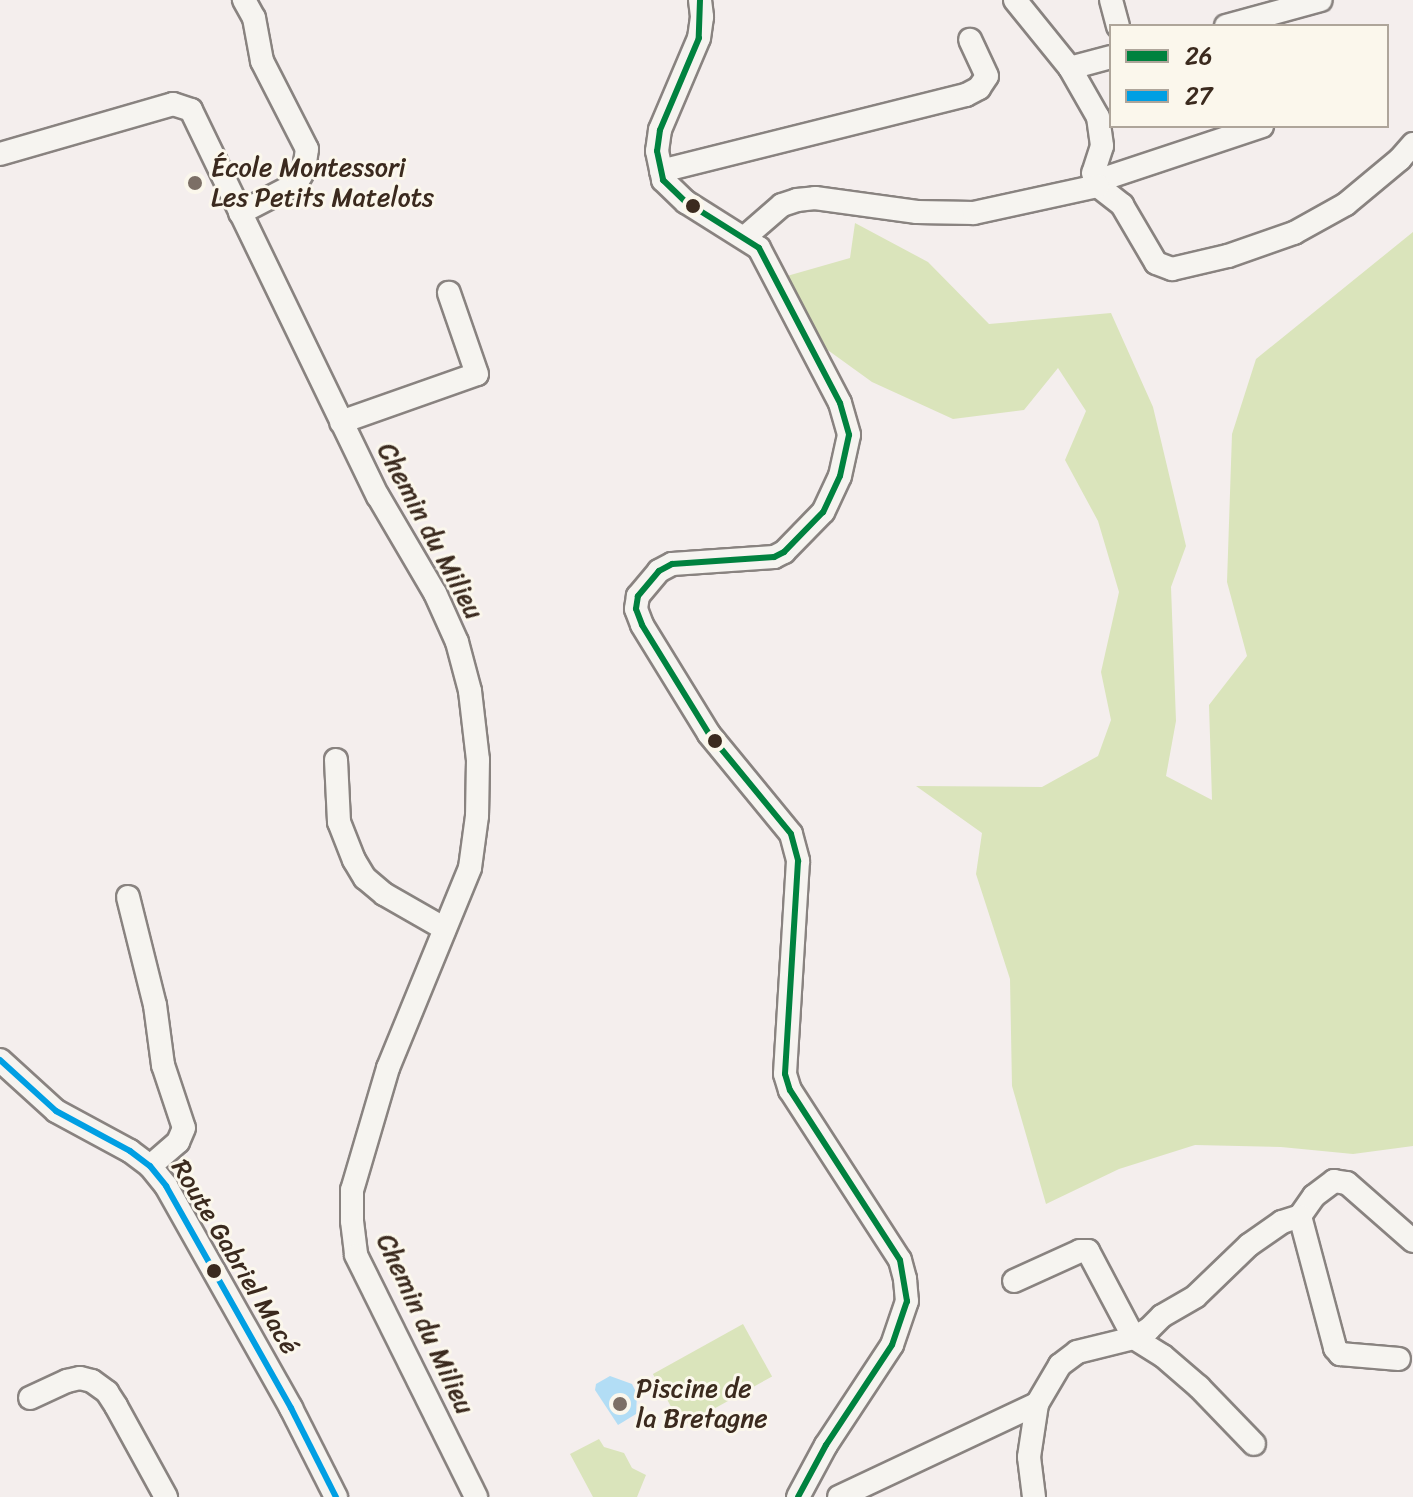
<!DOCTYPE html>
<meta charset="utf-8">
<style>
body{margin:0}
#map{position:relative;width:1413px;height:1497px;overflow:hidden;background:#f4eeed;font-family:Sriracha,sans-serif}
div>[style]{position:absolute}
.green>*{inset:0;background:#dae4bb;transform-origin:0 0}
.water>*{inset:0;background:#b2ddf5}
.roads{filter:drop-shadow(2px 0 #898380) drop-shadow(-2px 0 #898380) drop-shadow(0 2px #898380) drop-shadow(0 -2px #898380)}
.minor>*{height:22px;margin:-11px;padding:0 11px;transform-origin:11px;border-radius:11px;background:#f6f4f0}
.bus-1>*{height:6px;margin:-3px;padding:0 3px;transform-origin:3px;border-radius:3px;background:#00823f}
.bus-2>*{height:6px;margin:-3px;padding:0 3px;transform-origin:3px;border-radius:3px;background:#009fe3}
.dots>*{width:22px;height:22px;translate:-50% -50%;box-sizing:border-box;border:4px solid #fbf7ec;border-radius:50%}
span{translate:-50% -50%;white-space:nowrap;text-align:center;line-height:1.15;-webkit-text-stroke:6px #fbf7ec;paint-order:stroke}
.poi-label{font-size:26px;color:#3b2a1e}
.left{translate:0 -50%;text-align:left}
.street-label{font-size:26px;color:#3b2a1e}
.legend{position:absolute;left:1109px;top:24px;width:280px;height:104px;box-sizing:border-box;background:#fbf7ec;border:2px solid #aea59a;margin:0;padding:10px 14px;list-style:none;font-size:24px;color:#3b2a1e}
.legend li{display:flex;align-items:center;gap:16px;height:40px}
.legend b{width:40px;border:2px solid #aea59a}
</style>
<div id="map">
<div class="green">
<i style="clip-path:polygon(855px 223px,928px 262px,989px 324px,1111px 313px,1153px 407px,1186px 546px,1171px 587px,1176px 721px,1166px 776px,1212px 800px,1209px 705px,1247px 656px,1227px 582px,1232px 434px,1256px 359px,1413px 232px,1413px 1146px,1353px 1154px,1281px 1147px,1195px 1145px,1119px 1169px,1046px 1204px,1012px 1086px,1010px 979px,976px 874px,982px 833px,916px 786px,1042px 787px,1098px 756px,1111px 720px,1101px 672px,1119px 592px,1098px 521px,1065px 460px,1086px 411px,1058px 368px,1024px 410px,953px 419px,872px 382px,818px 343px,780px 278px,850px 258px)"></i>
<i style="left:743px;top:1324px;width:60px;height:103px;rotate:61deg"></i>
<i style="clip-path:polygon(599px 1439px,604px 1447px,624px 1453px,632px 1468px,646px 1475px,637px 1497px,593px 1497px,570px 1454px)"></i>
</div>
<div class="water">
<i style="clip-path:polygon(610px 1376px,632px 1384px,637px 1394px,636px 1414px,618px 1425px,595px 1390px,596px 1384px)"></i>
</div>
<div class="roads">
<div class="minor">
<i style="left:700px;top:0;width:17px;rotate:83deg"></i>
<i style="left:702px;top:17px;width:21px;rotate:98deg"></i>
<i style="left:699px;top:38px;width:100px;rotate:113deg"></i>
<i style="left:660px;top:130px;width:21px;rotate:98deg"></i>
<i style="left:657px;top:151px;width:30px;rotate:78deg"></i>
<i style="left:663px;top:180px;width:32px;rotate:44deg"></i>
<i style="left:686px;top:202px;width:86px;rotate:32.2deg"></i>
<i style="left:759px;top:248px;width:175px;rotate:62.4deg"></i>
<i style="left:840px;top:403px;width:33px;rotate:74deg"></i>
<i style="left:849px;top:435px;width:42px;rotate:102.4deg"></i>
<i style="left:840px;top:476px;width:40px;rotate:115deg"></i>
<i style="left:823px;top:512px;width:56px;rotate:134.3deg"></i>
<i style="left:784px;top:552px;width:11px;rotate:153deg"></i>
<i style="left:774px;top:557px;width:102px;rotate:176.1deg"></i>
<i style="left:672px;top:564px;width:15px;rotate:152deg"></i>
<i style="left:659px;top:571px;width:33px;rotate:130deg"></i>
<i style="left:638px;top:596px;width:13px;rotate:99deg"></i>
<i style="left:636px;top:609px;width:17px;rotate:69deg"></i>
<i style="left:642px;top:625px;width:128px;rotate:58.4deg"></i>
<i style="left:709px;top:734px;width:129px;rotate:50.6deg"></i>
<i style="left:791px;top:834px;width:28px;rotate:75deg"></i>
<i style="left:798px;top:861px;width:213px;rotate:93.5deg"></i>
<i style="left:785px;top:1074px;width:17px;rotate:73deg"></i>
<i style="left:790px;top:1090px;width:202px;rotate:57.1deg"></i>
<i style="left:900px;top:1260px;width:20px;rotate:75deg"></i>
<i style="left:905px;top:1279px;width:22px;rotate:85deg"></i>
<i style="left:907px;top:1301px;width:46px;rotate:108.8deg"></i>
<i style="left:892px;top:1345px;width:120px;rotate:123.4deg"></i>
<i style="left:826px;top:1445px;width:59px;rotate:118.3deg"></i>
<i style="left:1015px;top:0;width:87px;rotate:51deg"></i>
<i style="left:1070px;top:68px;width:56px;rotate:60.3deg"></i>
<i style="left:1098px;top:117px;width:29px;rotate:82deg"></i>
<i style="left:1102px;top:146px;width:28px;rotate:108deg"></i>
<i style="left:1093px;top:173px;width:14px;rotate:69deg"></i>
<i style="left:1111px;top:0;width:27px;rotate:75deg"></i>
<i style="left:1226px;top:26px;width:98px;rotate:-15.3deg"></i>
<i style="left:1070px;top:68px;width:42px;rotate:-15deg"></i>
<i style="left:0;top:154px;width:180px;rotate:-16.1deg"></i>
<i style="left:173px;top:104px;width:19px;rotate:18deg"></i>
<i style="left:191px;top:110px;width:429px;rotate:64.2deg"></i>
<i style="left:378px;top:496px;width:113px;rotate:59.6deg"></i>
<i style="left:435px;top:593px;width:54px;rotate:65.8deg"></i>
<i style="left:457px;top:642px;width:51px;rotate:75.1deg"></i>
<i style="left:470px;top:691px;width:69px;rotate:83.4deg"></i>
<i style="left:478px;top:760px;width:56px;rotate:91deg"></i>
<i style="left:477px;top:816px;width:52px;rotate:97.7deg"></i>
<i style="left:470px;top:868px;width:216px;rotate:112.3deg"></i>
<i style="left:388px;top:1068px;width:127px;rotate:106.4deg"></i>
<i style="left:352px;top:1190px;width:31px;rotate:90deg"></i>
<i style="left:352px;top:1221px;width:34px;rotate:83deg"></i>
<i style="left:356px;top:1255px;width:270px;rotate:63.6deg"></i>
<i style="left:661px;top:171px;width:314px;rotate:-14deg"></i>
<i style="left:966px;top:95px;width:15px;rotate:-28deg"></i>
<i style="left:979px;top:88px;width:14px;rotate:-56deg"></i>
<i style="left:987px;top:76px;width:40px;rotate:-115deg"></i>
<i style="left:1097px;top:181px;width:174px;rotate:-18.4deg"></i>
<i style="left:1098px;top:186px;width:31px;rotate:38deg"></i>
<i style="left:1122px;top:205px;width:67px;rotate:59.6deg"></i>
<i style="left:1156px;top:263px;width:17px;rotate:21deg"></i>
<i style="left:1172px;top:269px;width:57px;rotate:-13.1deg"></i>
<i style="left:1228px;top:256px;width:70px;rotate:-19.2deg"></i>
<i style="left:1294px;top:233px;width:60px;rotate:-29.1deg"></i>
<i style="left:1346px;top:204px;width:70px;rotate:-39.8deg"></i>
<i style="left:1400px;top:159px;width:20px;rotate:-49deg"></i>
<i style="left:240px;top:213px;width:63px;rotate:-27.4deg"></i>
<i style="left:296px;top:184px;width:16px;rotate:-60deg"></i>
<i style="left:304px;top:170px;width:21px;rotate:-82deg"></i>
<i style="left:307px;top:149px;width:99px;rotate:-117.1deg"></i>
<i style="left:262px;top:61px;width:44px;rotate:-100.5deg"></i>
<i style="left:254px;top:18px;width:21px;rotate:-119deg"></i>
<i style="left:745px;top:237px;width:49px;rotate:-40.9deg"></i>
<i style="left:782px;top:205px;width:16px;rotate:-18deg"></i>
<i style="left:797px;top:200px;width:18px;rotate:-6deg"></i>
<i style="left:815px;top:198px;width:103px;rotate:7.8deg"></i>
<i style="left:917px;top:212px;width:57px;rotate:1deg"></i>
<i style="left:974px;top:213px;width:127px;rotate:-12.3deg"></i>
<i style="left:341px;top:422px;width:144px;rotate:-19.4deg"></i>
<i style="left:477px;top:374px;width:86px;rotate:-109.1deg"></i>
<i style="left:336px;top:760px;width:62px;rotate:87.2deg"></i>
<i style="left:339px;top:822px;width:41px;rotate:68.5deg"></i>
<i style="left:354px;top:860px;width:21px;rotate:59deg"></i>
<i style="left:365px;top:878px;width:25px;rotate:40deg"></i>
<i style="left:384px;top:894px;width:70px;rotate:29.8deg"></i>
<i style="left:128px;top:897px;width:111px;rotate:76deg"></i>
<i style="left:155px;top:1005px;width:61px;rotate:82.4deg"></i>
<i style="left:163px;top:1065px;width:66px;rotate:71.6deg"></i>
<i style="left:184px;top:1128px;width:15px;rotate:113deg"></i>
<i style="left:178px;top:1142px;width:37px;rotate:139deg"></i>
<i style="left:0;top:1060px;width:76px;rotate:42.3deg"></i>
<i style="left:56px;top:1111px;width:84px;rotate:28.4deg"></i>
<i style="left:130px;top:1151px;width:25px;rotate:37deg"></i>
<i style="left:150px;top:1166px;width:26px;rotate:51deg"></i>
<i style="left:166px;top:1186px;width:255px;rotate:60.6deg"></i>
<i style="left:291px;top:1408px;width:100px;rotate:63.2deg"></i>
<i style="left:1300px;top:1216px;width:24px;rotate:-55deg"></i>
<i style="left:1314px;top:1196px;width:25px;rotate:-37deg"></i>
<i style="left:1334px;top:1181px;width:13px;rotate:9deg"></i>
<i style="left:1347px;top:1183px;width:88px;rotate:41.3deg"></i>
<i style="left:1014px;top:1281px;width:72px;rotate:-24.4deg"></i>
<i style="left:1080px;top:1251px;width:8px"></i>
<i style="left:1088px;top:1251px;width:98px;rotate:62.1deg"></i>
<i style="left:1134px;top:1338px;width:34px;rotate:32deg"></i>
<i style="left:1163px;top:1356px;width:48px;rotate:40.7deg"></i>
<i style="left:1199px;top:1387px;width:79px;rotate:46deg"></i>
<i style="left:30px;top:1398px;width:41px;rotate:-24.7deg"></i>
<i style="left:67px;top:1381px;width:13px;rotate:-13deg"></i>
<i style="left:80px;top:1378px;width:12px;rotate:14deg"></i>
<i style="left:92px;top:1381px;width:19px;rotate:36deg"></i>
<i style="left:107px;top:1392px;width:17px;rotate:57deg"></i>
<i style="left:116px;top:1406px;width:104px;rotate:61.2deg"></i>
<i style="left:839px;top:1497px;width:219px;rotate:-25.2deg"></i>
<i style="left:1037px;top:1404px;width:45px;rotate:-59.5deg"></i>
<i style="left:1060px;top:1365px;width:21px;rotate:-37deg"></i>
<i style="left:1077px;top:1352px;width:59px;rotate:-13.8deg"></i>
<i style="left:1134px;top:1338px;width:17px;rotate:-31deg"></i>
<i style="left:1149px;top:1329px;width:18px;rotate:-45deg"></i>
<i style="left:1162px;top:1316px;width:39px;rotate:-30deg"></i>
<i style="left:1196px;top:1296px;width:74px;rotate:-43.9deg"></i>
<i style="left:1249px;top:1245px;width:40px;rotate:-34.9deg"></i>
<i style="left:1282px;top:1222px;width:19px;rotate:-18deg"></i>
<i style="left:1300px;top:1216px;width:137px;rotate:75.1deg"></i>
<i style="left:1335px;top:1348px;width:8px;rotate:50deg"></i>
<i style="left:1340px;top:1354px;width:59px;rotate:4.8deg"></i>
<i style="left:1034px;top:1497px;width:40px;rotate:-97.1deg"></i>
<i style="left:1029px;top:1457px;width:54px;rotate:-81.4deg"></i>
</div>
</div>
<div class="bus-1">
<i style="left:700px;top:0;width:38px;rotate:92deg"></i>
<i style="left:699px;top:38px;width:100px;rotate:113deg"></i>
<i style="left:660px;top:130px;width:21px;rotate:98deg"></i>
<i style="left:657px;top:151px;width:30px;rotate:78deg"></i>
<i style="left:663px;top:180px;width:32px;rotate:44deg"></i>
<i style="left:686px;top:202px;width:86px;rotate:32.2deg"></i>
<i style="left:759px;top:248px;width:175px;rotate:62.4deg"></i>
<i style="left:840px;top:403px;width:33px;rotate:74deg"></i>
<i style="left:849px;top:435px;width:42px;rotate:102.4deg"></i>
<i style="left:840px;top:476px;width:40px;rotate:115deg"></i>
<i style="left:823px;top:512px;width:56px;rotate:134.3deg"></i>
<i style="left:784px;top:552px;width:11px;rotate:153deg"></i>
<i style="left:774px;top:557px;width:102px;rotate:176.1deg"></i>
<i style="left:672px;top:564px;width:15px;rotate:152deg"></i>
<i style="left:659px;top:571px;width:33px;rotate:130deg"></i>
<i style="left:638px;top:596px;width:13px;rotate:99deg"></i>
<i style="left:636px;top:609px;width:17px;rotate:69deg"></i>
<i style="left:642px;top:625px;width:128px;rotate:58.4deg"></i>
<i style="left:709px;top:734px;width:129px;rotate:50.6deg"></i>
<i style="left:791px;top:834px;width:28px;rotate:75deg"></i>
<i style="left:798px;top:861px;width:213px;rotate:93.5deg"></i>
<i style="left:785px;top:1074px;width:17px;rotate:73deg"></i>
<i style="left:790px;top:1090px;width:202px;rotate:57.1deg"></i>
<i style="left:900px;top:1260px;width:42px;rotate:80.3deg"></i>
<i style="left:907px;top:1301px;width:46px;rotate:108.8deg"></i>
<i style="left:892px;top:1345px;width:120px;rotate:123.4deg"></i>
<i style="left:826px;top:1445px;width:59px;rotate:118.3deg"></i>
</div>
<div class="bus-2">
<i style="left:0;top:1060px;width:76px;rotate:42.3deg"></i>
<i style="left:56px;top:1111px;width:84px;rotate:28.4deg"></i>
<i style="left:130px;top:1151px;width:25px;rotate:37deg"></i>
<i style="left:150px;top:1166px;width:26px;rotate:51deg"></i>
<i style="left:166px;top:1186px;width:255px;rotate:60.6deg"></i>
<i style="left:291px;top:1408px;width:100px;rotate:63.2deg"></i>
</div>
<div class="dots">
<i style="left:195px;top:183px;background:#7c6f66"></i>
<i style="left:693px;top:206px;background:#3b2a1e"></i>
<i style="left:715px;top:741px;background:#3b2a1e"></i>
<i style="left:214px;top:1271px;background:#3b2a1e"></i>
<i style="left:620px;top:1404px;background:#7c6f66"></i>
</div>
<div class="poi-label">
<span class="left" style="left:211px;top:183px">École Montessori<br>Les Petits Matelots</span>
<span class="left" style="left:636px;top:1404px">Piscine de<br>la Bretagne</span>
</div>
<div class="street-label">
<span style="left:430px;top:531px;rotate:62deg">Chemin du Milieu</span>
<span style="left:235px;top:1257px;rotate:59deg">Route Gabriel Macé</span>
<span style="left:425px;top:1324px;rotate:65deg">Chemin du Milieu</span>
</div>
<ul class="legend">
<li><b style="height:10px;background:#00823f"></b>26</li>
<li><b style="height:10px;background:#009fe3"></b>27</li>
</ul>
</div>
